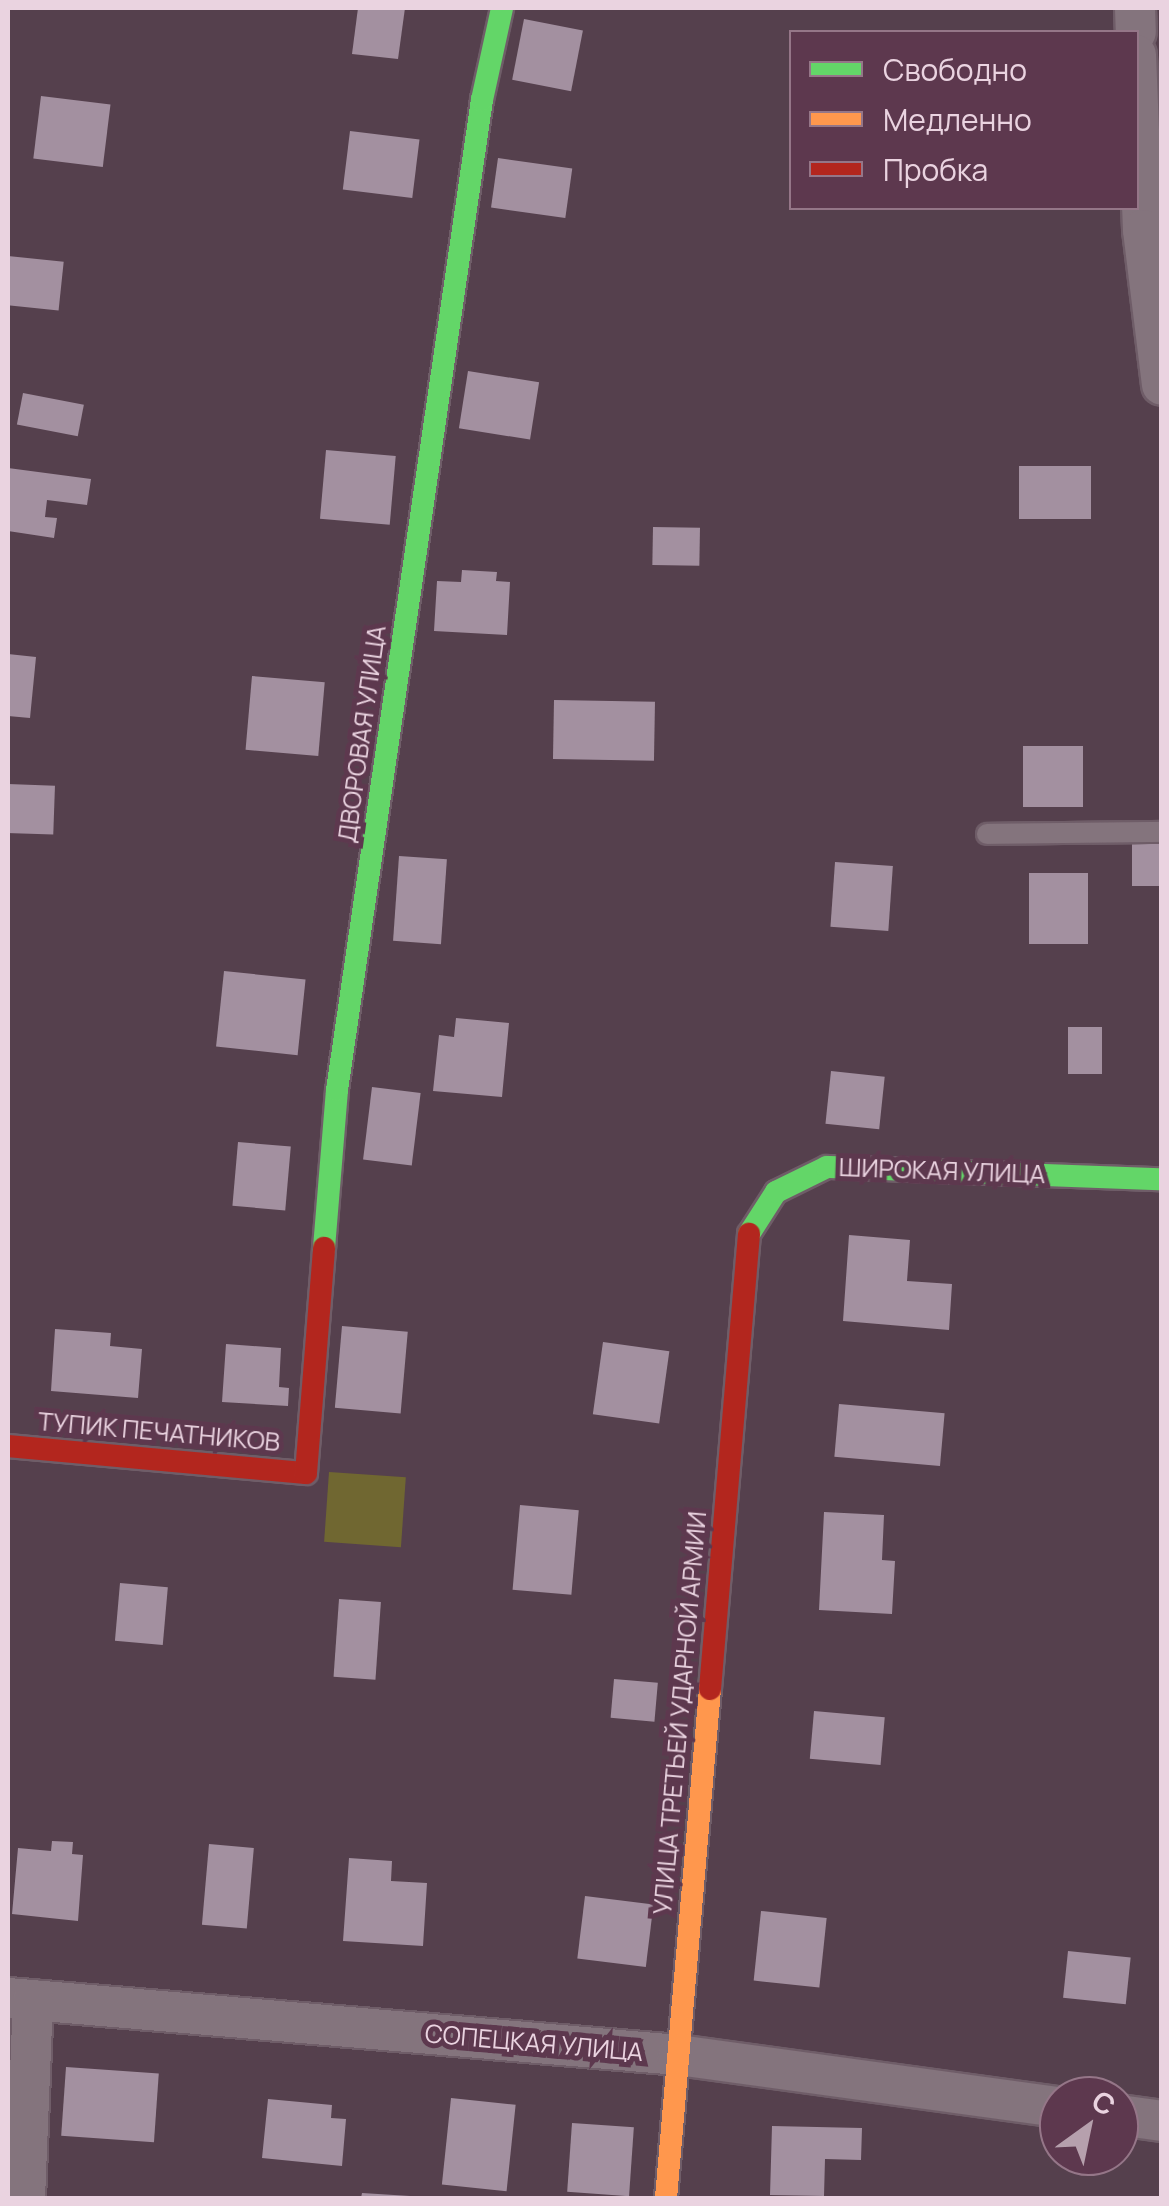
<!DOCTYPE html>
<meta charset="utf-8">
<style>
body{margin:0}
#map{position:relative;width:1169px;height:2206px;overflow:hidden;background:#55404d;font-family:Manrope,sans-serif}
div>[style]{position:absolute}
.green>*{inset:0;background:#706731;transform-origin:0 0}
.building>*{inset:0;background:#a390a0;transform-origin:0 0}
.roads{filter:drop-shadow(2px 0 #6f5d68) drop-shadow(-2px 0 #6f5d68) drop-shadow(0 2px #6f5d68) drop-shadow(0 -2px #6f5d68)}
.lane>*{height:20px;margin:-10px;padding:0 10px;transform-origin:10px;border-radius:10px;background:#84747d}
.street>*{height:40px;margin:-20px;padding:0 20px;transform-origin:20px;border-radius:20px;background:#84747d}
.fast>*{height:22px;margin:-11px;padding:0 11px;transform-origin:11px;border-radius:11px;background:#63d668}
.slow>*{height:22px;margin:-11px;padding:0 11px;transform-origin:11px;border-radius:11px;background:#ff974d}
.jam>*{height:22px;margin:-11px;padding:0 11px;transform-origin:11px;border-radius:11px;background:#b3261e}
span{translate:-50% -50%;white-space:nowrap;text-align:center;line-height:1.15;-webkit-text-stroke:10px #5d384e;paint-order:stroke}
.street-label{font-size:25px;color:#ead3e0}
.frame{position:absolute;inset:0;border:10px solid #ead3e0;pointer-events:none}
.legend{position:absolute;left:789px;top:30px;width:350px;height:180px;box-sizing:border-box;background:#5d384e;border:2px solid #957688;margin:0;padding:12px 18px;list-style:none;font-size:30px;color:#ead3e0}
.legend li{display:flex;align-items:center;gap:20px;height:50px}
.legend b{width:50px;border:2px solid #957688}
.north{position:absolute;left:1039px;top:2076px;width:100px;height:100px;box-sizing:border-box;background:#5d384e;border:2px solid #957688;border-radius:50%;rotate:33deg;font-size:28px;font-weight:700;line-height:40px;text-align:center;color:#ead3e0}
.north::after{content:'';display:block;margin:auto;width:35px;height:45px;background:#b6a0ad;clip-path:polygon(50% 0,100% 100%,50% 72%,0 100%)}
</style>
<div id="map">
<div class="green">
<i style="left:329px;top:1472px;width:77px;height:70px;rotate:4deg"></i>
</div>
<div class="building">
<i style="clip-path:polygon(358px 8px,405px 8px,398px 59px,352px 54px)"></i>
<i style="left:524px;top:19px;width:60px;height:62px;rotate:11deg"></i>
<i style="left:41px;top:96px;width:70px;height:63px;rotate:7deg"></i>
<i style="left:350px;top:131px;width:70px;height:59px;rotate:7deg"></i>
<i style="left:498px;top:158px;width:75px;height:50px;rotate:8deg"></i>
<i style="left:8px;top:256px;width:56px;height:49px;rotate:6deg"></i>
<i style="left:468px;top:371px;width:72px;height:58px;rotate:9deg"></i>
<i style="left:23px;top:393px;width:62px;height:32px;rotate:11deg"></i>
<i style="left:326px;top:450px;width:70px;height:69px;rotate:5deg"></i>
<i style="left:1019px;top:466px;width:72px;height:53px"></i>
<i style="clip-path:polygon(8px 468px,91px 479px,87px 505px,47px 500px,45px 517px,57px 518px,54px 538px,8px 531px)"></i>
<i style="left:653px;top:527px;width:47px;height:38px;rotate:1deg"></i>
<i style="clip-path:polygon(462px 570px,497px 572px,496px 581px,510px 582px,507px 635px,434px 631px,437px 581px,461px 582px)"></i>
<i style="clip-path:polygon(8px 654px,36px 657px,30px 718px,8px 716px)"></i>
<i style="left:252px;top:676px;width:73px;height:74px;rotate:5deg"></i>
<i style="left:554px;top:700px;width:101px;height:59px;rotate:1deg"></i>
<i style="left:1023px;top:746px;width:60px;height:61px"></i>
<i style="left:8px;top:784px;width:47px;height:49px;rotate:2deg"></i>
<i style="left:1162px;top:842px;width:44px;height:30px;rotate:90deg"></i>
<i style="left:399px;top:856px;width:48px;height:85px;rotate:4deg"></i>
<i style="left:835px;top:862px;width:58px;height:65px;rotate:4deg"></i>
<i style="left:1029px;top:873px;width:59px;height:71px"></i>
<i style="left:224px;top:971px;width:82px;height:76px;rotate:6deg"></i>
<i style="clip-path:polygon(456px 1018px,509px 1023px,502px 1097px,433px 1091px,439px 1035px,454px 1037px)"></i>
<i style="left:1068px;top:1027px;width:34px;height:47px"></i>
<i style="left:831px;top:1071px;width:54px;height:53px;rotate:6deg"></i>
<i style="left:372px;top:1087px;width:49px;height:73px;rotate:7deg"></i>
<i style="left:238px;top:1142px;width:53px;height:64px;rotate:5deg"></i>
<i style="clip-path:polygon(849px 1235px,910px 1240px,907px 1281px,952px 1284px,949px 1330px,843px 1321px)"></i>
<i style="left:342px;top:1326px;width:66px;height:82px;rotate:5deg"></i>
<i style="clip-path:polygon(55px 1329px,111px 1333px,110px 1346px,142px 1349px,138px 1398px,51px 1391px)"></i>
<i style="left:603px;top:1342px;width:67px;height:73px;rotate:8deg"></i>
<i style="clip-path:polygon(226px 1344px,281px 1348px,279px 1387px,289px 1388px,288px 1406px,222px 1402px)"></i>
<i style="left:839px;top:1404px;width:106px;height:53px;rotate:5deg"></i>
<i style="left:520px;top:1505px;width:59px;height:85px;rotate:5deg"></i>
<i style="clip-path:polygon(824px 1512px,884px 1515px,882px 1560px,895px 1561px,892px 1614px,819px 1610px)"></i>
<i style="left:120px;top:1583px;width:48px;height:58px;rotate:5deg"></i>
<i style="left:339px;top:1599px;width:42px;height:78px;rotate:4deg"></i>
<i style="left:614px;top:1679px;width:44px;height:39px;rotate:5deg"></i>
<i style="left:814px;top:1711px;width:71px;height:48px;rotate:5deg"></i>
<i style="clip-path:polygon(52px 1841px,73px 1842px,72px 1854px,83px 1855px,78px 1921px,12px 1914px,18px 1848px,51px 1851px)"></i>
<i style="left:209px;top:1844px;width:45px;height:81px;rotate:5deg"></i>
<i style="clip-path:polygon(349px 1858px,392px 1861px,391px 1881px,427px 1883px,423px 1946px,343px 1941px)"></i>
<i style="left:585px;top:1896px;width:69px;height:63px;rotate:7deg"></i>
<i style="left:761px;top:1911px;width:66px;height:70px;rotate:6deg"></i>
<i style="left:1068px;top:1951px;width:63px;height:47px;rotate:6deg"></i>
<i style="left:66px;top:2067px;width:93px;height:69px;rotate:4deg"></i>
<i style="left:451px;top:2098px;width:65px;height:87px;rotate:6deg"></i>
<i style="clip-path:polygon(268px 2099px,332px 2105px,331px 2118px,346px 2119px,342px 2166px,262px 2158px)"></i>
<i style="left:572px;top:2123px;width:62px;height:69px;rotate:4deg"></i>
<i style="clip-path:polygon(772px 2126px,862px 2128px,861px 2160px,825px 2159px,824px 2196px,770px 2195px)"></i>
<i style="clip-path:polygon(362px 2193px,410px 2196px,410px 2198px,361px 2198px)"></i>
</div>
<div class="roads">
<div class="lane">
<i style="left:987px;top:834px;width:175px;rotate:-0.7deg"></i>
</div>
<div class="street">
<i style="left:1135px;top:8px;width:24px;rotate:88deg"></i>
<i style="left:1136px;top:55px;width:175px;rotate:87.7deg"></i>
<i style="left:1143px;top:230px;width:156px;rotate:83deg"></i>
<i style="left:8px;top:1998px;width:672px;rotate:4.86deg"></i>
<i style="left:678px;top:2055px;width:385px;rotate:7.8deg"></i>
<i style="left:1119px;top:2115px;width:43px;rotate:7.9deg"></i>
<i style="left:25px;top:2198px;width:198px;rotate:-87.7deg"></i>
</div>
<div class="fast">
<i style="left:749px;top:1234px;width:50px;rotate:-57.3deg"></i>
<i style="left:776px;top:1192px;width:57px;rotate:-26.1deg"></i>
<i style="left:827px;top:1167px;width:335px;rotate:2.1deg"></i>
<i style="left:324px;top:1248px;width:159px;rotate:-85.3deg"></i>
<i style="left:337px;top:1090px;width:1001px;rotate:-81.67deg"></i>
<i style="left:482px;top:100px;width:94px;rotate:-77.7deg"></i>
</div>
<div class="slow">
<i style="left:666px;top:2198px;width:511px;rotate:-85.06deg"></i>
</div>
<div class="jam">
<i style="left:8px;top:1446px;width:299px;rotate:5.2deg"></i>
<i style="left:306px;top:1473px;width:226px;rotate:-85.4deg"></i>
<i style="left:710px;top:1689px;width:457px;rotate:-85.1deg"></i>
</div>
</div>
<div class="street-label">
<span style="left:362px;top:734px;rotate:-82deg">ДВОРОВАЯ УЛИЦА</span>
<span style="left:942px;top:1171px;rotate:2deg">ШИРОКАЯ УЛИЦА</span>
<span style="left:159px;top:1432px;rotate:5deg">ТУПИК ПЕЧАТНИКОВ</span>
<span style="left:680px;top:1713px;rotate:-85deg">УЛИЦА ТРЕТЬЕЙ УДАРНОЙ АРМИИ</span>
<span style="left:534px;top:2043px;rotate:5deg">СОПЕЦКАЯ УЛИЦА</span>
</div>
<div class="frame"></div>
<ul class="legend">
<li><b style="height:12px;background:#63d668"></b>Свободно</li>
<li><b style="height:12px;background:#ff974d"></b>Медленно</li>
<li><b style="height:12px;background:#b3261e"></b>Пробка</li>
</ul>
<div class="north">С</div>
</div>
